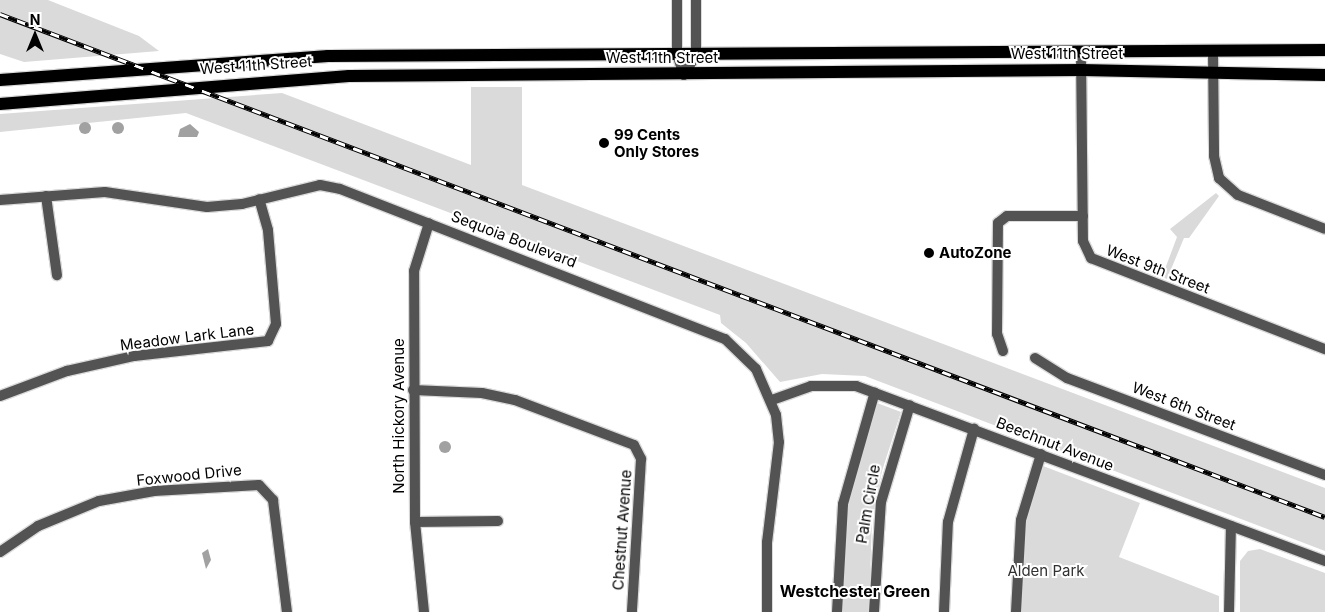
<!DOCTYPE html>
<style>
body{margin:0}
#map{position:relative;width:1325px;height:612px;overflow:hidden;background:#fff;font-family:Inter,sans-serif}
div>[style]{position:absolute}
.green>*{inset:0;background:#dadada}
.water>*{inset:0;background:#a1a1a1}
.round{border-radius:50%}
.roads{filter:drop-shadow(1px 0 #dbdbdb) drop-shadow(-1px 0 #dbdbdb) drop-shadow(0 1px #dbdbdb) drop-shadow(0 -1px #dbdbdb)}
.minor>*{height:10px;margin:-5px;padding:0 5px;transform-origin:5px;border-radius:5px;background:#535353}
.tertiary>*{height:10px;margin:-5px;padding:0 5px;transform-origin:5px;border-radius:5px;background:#535353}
.primary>*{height:12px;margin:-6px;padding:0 6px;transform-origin:6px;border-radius:6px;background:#000}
.rail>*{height:5px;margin-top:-2.5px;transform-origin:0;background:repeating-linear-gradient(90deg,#fff 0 9px,#000 0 18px);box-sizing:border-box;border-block:1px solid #000}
.dots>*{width:14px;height:14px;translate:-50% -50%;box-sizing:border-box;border:2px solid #fff;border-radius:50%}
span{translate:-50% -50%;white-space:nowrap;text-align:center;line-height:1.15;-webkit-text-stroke:4px #fff;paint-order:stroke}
.street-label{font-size:15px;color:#000}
.poi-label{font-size:15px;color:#000;font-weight:700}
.left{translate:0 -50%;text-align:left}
.park-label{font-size:15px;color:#313131}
.neighbourhood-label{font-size:16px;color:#000;font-weight:700}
.north{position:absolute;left:10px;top:10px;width:50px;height:50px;-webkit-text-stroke:4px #fff;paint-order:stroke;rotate:0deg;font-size:14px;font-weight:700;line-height:20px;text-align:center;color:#000}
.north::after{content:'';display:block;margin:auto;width:18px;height:22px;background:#000;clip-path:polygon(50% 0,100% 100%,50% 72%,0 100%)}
</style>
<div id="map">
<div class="green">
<i style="clip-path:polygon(0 0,48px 0,139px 36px,159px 51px,24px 62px,0 54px)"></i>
<i style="clip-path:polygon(471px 87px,522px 87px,522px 185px,1325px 488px,1325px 551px,865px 376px,822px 374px,780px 382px,746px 343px,721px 323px,720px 315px,186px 113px,0 132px,0 114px,282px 93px,471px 165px)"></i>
<i style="clip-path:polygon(1216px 193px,1219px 196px,1189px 238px,1184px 238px,1167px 279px,1162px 277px,1177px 237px,1170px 229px)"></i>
<i style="clip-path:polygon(877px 403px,901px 412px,882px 471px,872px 519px,869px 612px,842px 612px,847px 510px)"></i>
<i style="clip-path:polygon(1043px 466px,1140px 503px,1119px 557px,1219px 596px,1219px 612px,1021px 612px,1026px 520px)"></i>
<i style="clip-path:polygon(1260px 549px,1325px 573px,1325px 612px,1240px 612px,1240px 561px,1248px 551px)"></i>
</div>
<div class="water">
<i class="round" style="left:79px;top:122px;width:12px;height:12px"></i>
<i class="round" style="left:112px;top:122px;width:12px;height:12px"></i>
<i style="clip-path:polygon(190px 124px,199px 132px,197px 137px,178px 137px,180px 129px)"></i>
<i class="round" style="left:439px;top:441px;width:12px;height:12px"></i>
<i style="clip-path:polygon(208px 549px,211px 560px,206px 569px,202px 553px)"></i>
</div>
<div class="roads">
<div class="minor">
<i style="left:1213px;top:52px;width:104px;rotate:89.4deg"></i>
<i style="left:1214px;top:156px;width:23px;rotate:77deg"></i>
<i style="left:1219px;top:178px;width:25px;rotate:42deg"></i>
<i style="left:1238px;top:195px;width:93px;rotate:21.3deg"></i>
<i style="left:1081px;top:53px;width:188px;rotate:89.4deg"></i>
<i style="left:1083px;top:241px;width:19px;rotate:65deg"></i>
<i style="left:1091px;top:258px;width:251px;rotate:21.3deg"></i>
<i style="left:46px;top:196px;width:80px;rotate:82.1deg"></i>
<i style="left:0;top:200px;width:105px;rotate:-4.4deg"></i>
<i style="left:105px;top:192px;width:103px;rotate:8.4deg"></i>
<i style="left:207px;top:207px;width:35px;rotate:-5deg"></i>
<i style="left:242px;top:204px;width:80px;rotate:-13.7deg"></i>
<i style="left:320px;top:185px;width:20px;rotate:11deg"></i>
<i style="left:340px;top:189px;width:413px;rotate:21.3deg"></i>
<i style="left:725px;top:339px;width:43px;rotate:44.1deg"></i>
<i style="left:756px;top:369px;width:50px;rotate:66.5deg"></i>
<i style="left:776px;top:415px;width:27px;rotate:84deg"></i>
<i style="left:779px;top:442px;width:101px;rotate:96.8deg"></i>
<i style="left:767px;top:542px;width:70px;rotate:90deg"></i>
<i style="left:1003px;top:351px;width:18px;rotate:-109deg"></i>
<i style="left:997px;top:334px;width:111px;rotate:-89.5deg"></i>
<i style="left:998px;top:223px;width:11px;rotate:-38deg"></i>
<i style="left:1007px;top:216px;width:76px"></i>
<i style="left:413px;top:390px;width:69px;rotate:2.5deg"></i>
<i style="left:482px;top:393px;width:34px;rotate:12deg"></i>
<i style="left:515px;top:400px;width:127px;rotate:20.7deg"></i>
<i style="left:634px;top:445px;width:16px;rotate:63deg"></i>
<i style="left:641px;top:459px;width:153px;rotate:93.4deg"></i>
<i style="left:0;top:396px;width:72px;rotate:-20.5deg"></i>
<i style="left:67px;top:371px;width:69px;rotate:-12.6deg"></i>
<i style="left:134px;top:356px;width:135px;rotate:-6.4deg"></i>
<i style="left:268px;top:341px;width:19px;rotate:-65deg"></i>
<i style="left:276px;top:324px;width:94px;rotate:-94.9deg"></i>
<i style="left:268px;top:230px;width:32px;rotate:-106deg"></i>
<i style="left:772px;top:400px;width:41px;rotate:-19.7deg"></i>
<i style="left:811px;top:386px;width:45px"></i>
<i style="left:856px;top:386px;width:501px;rotate:20.46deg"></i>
<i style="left:415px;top:522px;width:83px;rotate:-0.7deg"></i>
<i style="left:0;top:552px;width:46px;rotate:-34.4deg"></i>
<i style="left:38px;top:526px;width:66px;rotate:-22.3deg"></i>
<i style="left:99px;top:501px;width:56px;rotate:-10.3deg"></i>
<i style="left:154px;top:491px;width:105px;rotate:-3.3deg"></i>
<i style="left:259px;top:485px;width:21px;rotate:47deg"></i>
<i style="left:273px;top:500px;width:113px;rotate:82.9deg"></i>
<i style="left:424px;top:612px;width:90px;rotate:-95.7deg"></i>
<i style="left:415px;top:522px;width:251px;rotate:-90.2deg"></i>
<i style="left:414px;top:271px;width:50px;rotate:-72.6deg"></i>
<i style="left:837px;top:612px;width:108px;rotate:-86.8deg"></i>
<i style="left:843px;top:504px;width:116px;rotate:-74.1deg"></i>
<i style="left:874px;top:612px;width:110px;rotate:-86.4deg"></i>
<i style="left:881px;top:502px;width:101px;rotate:-73.4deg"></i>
<i style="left:944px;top:612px;width:90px;rotate:-87.5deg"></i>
<i style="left:948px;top:522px;width:97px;rotate:-74.4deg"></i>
<i style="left:1016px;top:612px;width:92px;rotate:-86.9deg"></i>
<i style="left:1021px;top:520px;width:69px;rotate:-73.1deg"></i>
<i style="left:1229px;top:612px;width:86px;rotate:-88.7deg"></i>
</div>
<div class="tertiary">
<i style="left:677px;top:0;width:54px;rotate:90deg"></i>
<i style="left:677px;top:54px;width:22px;rotate:72deg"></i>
<i style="left:684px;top:75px;width:23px;rotate:-59deg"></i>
<i style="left:696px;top:55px;width:55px;rotate:-90deg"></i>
<i style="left:1035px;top:358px;width:38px;rotate:32deg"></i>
<i style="left:1067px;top:378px;width:276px;rotate:20.6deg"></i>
</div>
<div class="primary">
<i style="left:0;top:80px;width:329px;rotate:-4.2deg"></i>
<i style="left:328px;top:56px;width:997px;rotate:-0.34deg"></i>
<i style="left:0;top:104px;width:350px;rotate:-4.6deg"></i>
<i style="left:349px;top:76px;width:732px;rotate:-0.47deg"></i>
<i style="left:1081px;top:70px;width:244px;rotate:1.2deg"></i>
</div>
</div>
<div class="rail">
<i style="left:0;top:14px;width:1417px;rotate:20.79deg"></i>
</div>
<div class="dots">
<i style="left:604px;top:143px;background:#000"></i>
<i style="left:929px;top:253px;background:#000"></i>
</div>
<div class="street-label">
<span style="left:1067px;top:54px">West 11th Street</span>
<span style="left:662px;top:58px">West 11th Street</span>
<span style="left:256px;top:65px;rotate:-4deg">West 11th Street</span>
<span style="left:514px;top:239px;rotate:21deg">Sequoia Boulevard</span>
<span style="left:1158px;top:269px;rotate:21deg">West 9th Street</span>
<span style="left:187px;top:337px;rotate:-7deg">Meadow Lark Lane</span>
<span style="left:1184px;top:406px;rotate:21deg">West 6th Street</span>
<span style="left:399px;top:416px;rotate:-90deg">North Hickory Avenue</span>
<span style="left:1055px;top:444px;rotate:21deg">Beechnut Avenue</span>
<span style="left:189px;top:475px;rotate:-6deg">Foxwood Drive</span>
<span style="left:868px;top:504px;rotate:-80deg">Palm Circle</span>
<span style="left:622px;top:530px;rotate:-86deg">Chestnut Avenue</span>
</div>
<div class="poi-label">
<span class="left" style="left:614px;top:143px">99 Cents<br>Only Stores</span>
<span class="left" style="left:939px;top:253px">AutoZone</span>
</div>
<div class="park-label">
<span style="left:1046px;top:571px">Alden Park</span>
</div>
<div class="neighbourhood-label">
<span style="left:855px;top:591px">Westchester Green</span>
</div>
<div class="north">N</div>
</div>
